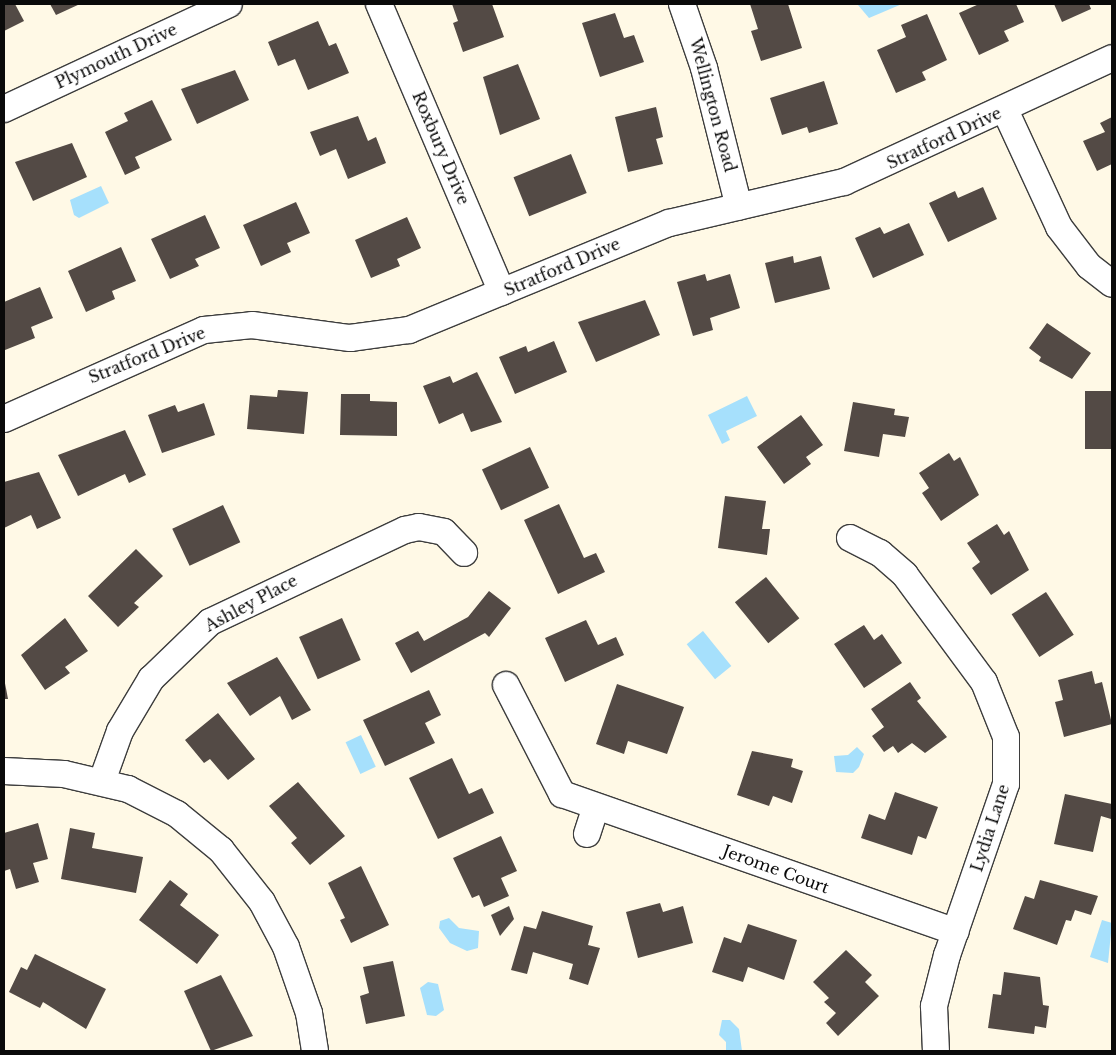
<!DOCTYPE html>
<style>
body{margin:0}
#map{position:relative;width:1116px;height:1055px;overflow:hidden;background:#fff9e6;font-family:"Libre Baskerville",serif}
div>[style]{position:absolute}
.water>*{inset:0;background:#a6e0fc;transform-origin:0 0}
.building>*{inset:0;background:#534a45;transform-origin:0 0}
.roads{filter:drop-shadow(1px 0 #3d3d3d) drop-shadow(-1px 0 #3d3d3d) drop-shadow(0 1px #3d3d3d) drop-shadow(0 -1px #3d3d3d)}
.minor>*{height:26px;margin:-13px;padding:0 13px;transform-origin:13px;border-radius:13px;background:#fff}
span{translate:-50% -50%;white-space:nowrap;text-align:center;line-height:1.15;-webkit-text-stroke:5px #fff;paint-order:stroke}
.street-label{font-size:16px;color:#0a0a0a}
.frame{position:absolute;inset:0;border:5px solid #0a0a0a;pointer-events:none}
</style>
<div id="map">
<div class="water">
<i style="clip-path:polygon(902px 4px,869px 18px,858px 5px,859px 4px)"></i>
<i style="clip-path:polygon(101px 186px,109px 203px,79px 218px,74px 215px,70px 200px)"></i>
<i style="clip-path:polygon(747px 396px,757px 416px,726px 431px,730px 440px,722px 444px,708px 415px)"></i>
<i style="left:703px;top:631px;width:45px;height:21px;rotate:51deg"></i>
<i style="left:361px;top:735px;width:35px;height:17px;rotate:65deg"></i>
<i style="clip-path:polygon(857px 747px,864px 754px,859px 767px,853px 773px,836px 772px,834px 756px,848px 755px)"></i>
<i style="clip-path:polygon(449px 918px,459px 928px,479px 931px,478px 948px,467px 951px,450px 943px,439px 928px,440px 921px)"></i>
<i style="clip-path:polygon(1102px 920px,1112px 923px,1108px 963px,1090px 957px)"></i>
<i style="clip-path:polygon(428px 982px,438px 984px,444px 1010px,436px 1016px,427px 1015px,420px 988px)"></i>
<i style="clip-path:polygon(722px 1020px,730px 1020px,739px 1029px,742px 1051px,726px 1051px,726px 1042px,719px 1035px)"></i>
</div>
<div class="building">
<i style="clip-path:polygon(4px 4px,15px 4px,24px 21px,4px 31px)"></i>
<i style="clip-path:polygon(50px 4px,80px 4px,56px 15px)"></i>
<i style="clip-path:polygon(452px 4px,492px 4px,504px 37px,463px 52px,453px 23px,458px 21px)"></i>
<i style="clip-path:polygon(750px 4px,788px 4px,802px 48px,761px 61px,751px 31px,758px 29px)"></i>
<i style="clip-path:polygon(979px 4px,1016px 4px,1024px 22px,1004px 31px,1009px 41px,979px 55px,959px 13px)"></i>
<i style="clip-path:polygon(1054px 4px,1089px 4px,1091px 9px,1062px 22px)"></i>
<i style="clip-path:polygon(615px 13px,624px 38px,634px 35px,644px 62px,600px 77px,582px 23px)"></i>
<i style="clip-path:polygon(927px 14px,947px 60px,922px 72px,926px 80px,896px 93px,877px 50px,906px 37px,901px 25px)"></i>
<i style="clip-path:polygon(318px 21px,329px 46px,336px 43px,349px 73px,308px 90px,295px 59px,278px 66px,268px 42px)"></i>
<i style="clip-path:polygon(518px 64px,540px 119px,500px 135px,483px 77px)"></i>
<i style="clip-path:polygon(235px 70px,249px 100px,197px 124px,181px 89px)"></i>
<i style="clip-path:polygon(824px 81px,838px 124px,809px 133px,807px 127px,782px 135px,770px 98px)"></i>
<i style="clip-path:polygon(152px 100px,172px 140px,135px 157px,140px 168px,125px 175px,105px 132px,128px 121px,124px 113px)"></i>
<i style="clip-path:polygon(656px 107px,663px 137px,656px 139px,663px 164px,628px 172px,615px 117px)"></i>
<i style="clip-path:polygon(358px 116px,368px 141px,376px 137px,386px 163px,348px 179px,336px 149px,320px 156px,310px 132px)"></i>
<i style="clip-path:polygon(1112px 117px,1112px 164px,1097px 171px,1083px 141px,1105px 132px,1100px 123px)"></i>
<i style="clip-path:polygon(72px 143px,87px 177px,33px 201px,15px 162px)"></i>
<i style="left:571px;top:154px;width:42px;height:62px;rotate:68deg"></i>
<i style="clip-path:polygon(983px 187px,997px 219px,948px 242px,929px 203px,955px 191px,958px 198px)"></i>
<i style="clip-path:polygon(296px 202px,310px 233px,287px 243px,291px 252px,261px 266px,243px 225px)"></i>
<i style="clip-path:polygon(205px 215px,220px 248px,195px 259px,199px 266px,170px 279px,151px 239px)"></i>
<i style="clip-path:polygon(407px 217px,421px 248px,397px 259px,400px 266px,371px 278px,355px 240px)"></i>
<i style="clip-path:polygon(909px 223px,924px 255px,873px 278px,855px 238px,880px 227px,884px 234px)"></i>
<i style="clip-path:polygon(121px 247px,136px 281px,112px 291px,115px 299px,86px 312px,68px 271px)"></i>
<i style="clip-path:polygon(793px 256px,794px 263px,821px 256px,830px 289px,775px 303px,765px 263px)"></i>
<i style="clip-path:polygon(705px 274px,707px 281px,730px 274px,740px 308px,710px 318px,713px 330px,693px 336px,677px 282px)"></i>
<i style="clip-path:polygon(40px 287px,53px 318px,31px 327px,35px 338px,5px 350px,4px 302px)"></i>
<i style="clip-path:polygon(645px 300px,660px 335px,596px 362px,578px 322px)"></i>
<i style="clip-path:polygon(1047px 323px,1091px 353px,1072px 379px,1039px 361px,1041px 357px,1029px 348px)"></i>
<i style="clip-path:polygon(554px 341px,567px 372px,515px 394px,499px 357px,526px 346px,528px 352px)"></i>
<i style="clip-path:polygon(477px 372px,502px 422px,471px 432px,463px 413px,439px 424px,423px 386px,450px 376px,453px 383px)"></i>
<i style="clip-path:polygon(278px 390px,308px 392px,304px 434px,247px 429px,250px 395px,277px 397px)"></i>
<i style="left:1085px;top:391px;width:27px;height:58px"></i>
<i style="clip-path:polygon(341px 394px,370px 394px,370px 401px,397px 402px,397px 436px,340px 435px)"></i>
<i style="clip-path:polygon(853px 402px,895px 409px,894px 415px,909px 417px,905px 437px,883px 434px,879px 457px,844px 451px)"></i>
<i style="clip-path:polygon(204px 403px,215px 435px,162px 453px,148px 415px,175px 405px,178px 412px)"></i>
<i style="clip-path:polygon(801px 415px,823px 445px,806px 457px,811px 464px,784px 484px,757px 447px)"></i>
<i style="clip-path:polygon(125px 430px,146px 475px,129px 483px,125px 474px,78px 496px,58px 455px)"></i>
<i style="left:530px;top:447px;width:45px;height:53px;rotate:65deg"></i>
<i style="clip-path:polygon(949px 453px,954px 461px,960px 457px,979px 495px,941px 521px,922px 493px,929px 488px,919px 473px)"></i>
<i style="clip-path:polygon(39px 472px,61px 518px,37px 529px,31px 515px,4px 528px,4px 482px)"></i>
<i style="clip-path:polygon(725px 496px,766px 501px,762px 529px,770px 529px,767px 555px,718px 548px)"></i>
<i style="clip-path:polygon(559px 504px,584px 558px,596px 553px,605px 572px,558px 594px,524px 520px)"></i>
<i style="left:223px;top:505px;width:41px;height:56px;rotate:65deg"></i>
<i style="clip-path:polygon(997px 524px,1004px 535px,1009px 531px,1029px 570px,991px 595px,972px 568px,980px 562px,967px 543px)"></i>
<i style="clip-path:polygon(136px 549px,163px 576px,134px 603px,139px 607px,118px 627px,88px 596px)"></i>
<i style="left:766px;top:577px;width:53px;height:40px;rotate:51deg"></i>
<i style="clip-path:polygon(489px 591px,511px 608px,489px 637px,485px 633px,411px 673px,395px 643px,418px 631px,424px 641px,468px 617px)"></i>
<i style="left:1046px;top:592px;width:51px;height:41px;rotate:57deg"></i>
<i style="clip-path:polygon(65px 618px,88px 651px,65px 667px,70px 673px,45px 690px,21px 655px)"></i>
<i style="left:342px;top:618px;width:46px;height:47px;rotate:66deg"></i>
<i style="clip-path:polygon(586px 620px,598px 645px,616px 637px,624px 655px,565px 682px,545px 638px)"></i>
<i style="clip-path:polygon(864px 625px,874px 640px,882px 634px,902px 663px,864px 688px,834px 644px)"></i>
<i style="clip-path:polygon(277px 657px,311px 710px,292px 720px,280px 696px,250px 716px,227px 683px)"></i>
<i style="clip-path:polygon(1092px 671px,1095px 684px,1102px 682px,1112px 724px,1064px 737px,1055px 702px,1063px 700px,1058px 680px)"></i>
<i style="clip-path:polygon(4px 678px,8px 699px,4px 699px)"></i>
<i style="clip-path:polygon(910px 682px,921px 698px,917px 701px,947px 737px,925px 753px,912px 743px,898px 753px,893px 746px,884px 752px,872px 736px,884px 727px,871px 709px)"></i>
<i style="clip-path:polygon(617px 684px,684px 707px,667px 754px,628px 741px,624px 754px,596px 744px)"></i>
<i style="clip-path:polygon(429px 690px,441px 715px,425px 723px,435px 743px,385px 766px,363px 720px)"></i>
<i style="clip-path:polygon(218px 713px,255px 759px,228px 780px,210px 759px,204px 763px,185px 740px)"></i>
<i style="clip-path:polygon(752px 751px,793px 759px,791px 767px,803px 771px,792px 803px,773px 796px,769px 806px,737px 795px)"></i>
<i style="clip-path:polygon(452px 758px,469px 794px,482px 788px,494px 813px,438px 839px,409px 778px)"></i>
<i style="clip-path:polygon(298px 782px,345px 836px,310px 865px,291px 843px,297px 838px,269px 806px)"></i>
<i style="clip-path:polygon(895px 792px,938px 807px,926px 839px,918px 836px,912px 855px,861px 838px,869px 814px,885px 820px)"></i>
<i style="clip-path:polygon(1065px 794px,1112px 804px,1111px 819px,1101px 816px,1093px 852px,1054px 844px)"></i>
<i style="clip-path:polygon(38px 823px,48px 859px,33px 863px,39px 882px,16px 889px,10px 869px,4px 871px,4px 833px)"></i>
<i style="clip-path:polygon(70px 828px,95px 833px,92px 848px,143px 857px,136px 893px,61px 879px)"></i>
<i style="clip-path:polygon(501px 836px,517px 871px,501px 878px,509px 896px,484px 907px,479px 895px,472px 898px,453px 858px)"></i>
<i style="clip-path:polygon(361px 866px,389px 925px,351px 943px,340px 920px,345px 918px,328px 883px)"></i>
<i style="clip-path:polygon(170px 880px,188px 894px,180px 905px,219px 935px,197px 964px,139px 920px)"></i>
<i style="clip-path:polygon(1040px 880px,1098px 896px,1091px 915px,1075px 910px,1071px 921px,1066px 920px,1057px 945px,1013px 929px,1025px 896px,1034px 899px)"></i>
<i style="clip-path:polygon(660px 903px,663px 912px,683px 906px,693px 943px,638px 958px,626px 912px)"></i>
<i style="clip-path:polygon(509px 906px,514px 919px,500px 936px,491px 915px)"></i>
<i style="clip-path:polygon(542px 911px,593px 926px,588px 945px,600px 948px,588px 985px,569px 979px,573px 964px,533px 952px,527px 974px,511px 970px,524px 926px,536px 929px)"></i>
<i style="clip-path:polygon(748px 924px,797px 940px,784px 980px,748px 967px,743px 982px,712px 972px,724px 937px,741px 943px)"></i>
<i style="clip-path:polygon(846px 950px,872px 975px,865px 982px,879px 996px,838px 1036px,826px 1023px,836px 1013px,824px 1002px,829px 998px,813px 982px)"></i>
<i style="clip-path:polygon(35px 954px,106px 989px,86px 1029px,43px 1002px,40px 1008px,9px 992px,21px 967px,27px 970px)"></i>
<i style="clip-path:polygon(393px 961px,405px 1016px,366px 1024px,360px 996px,369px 993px,363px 967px)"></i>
<i style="clip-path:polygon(1004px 972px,1040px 977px,1043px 1005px,1049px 1006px,1046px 1028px,1035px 1026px,1034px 1034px,988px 1028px,993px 994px,1001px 995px)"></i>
<i style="clip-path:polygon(221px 975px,253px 1036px,211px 1051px,184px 991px)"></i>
</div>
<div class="roads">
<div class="minor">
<i style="left:379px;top:4px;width:313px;rotate:66.9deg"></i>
<i style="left:682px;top:4px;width:68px;rotate:71deg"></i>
<i style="left:704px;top:68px;width:143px;rotate:75.9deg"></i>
<i style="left:4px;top:109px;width:248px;rotate:-25deg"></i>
<i style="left:1005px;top:110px;width:129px;rotate:65.2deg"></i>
<i style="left:1059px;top:227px;width:49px;rotate:52.4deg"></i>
<i style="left:1089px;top:266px;width:29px;rotate:38deg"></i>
<i style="left:4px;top:419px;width:219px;rotate:-24deg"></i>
<i style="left:204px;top:330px;width:48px;rotate:-5.9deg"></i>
<i style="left:252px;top:325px;width:99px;rotate:7.6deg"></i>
<i style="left:350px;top:338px;width:60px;rotate:-7.7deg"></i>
<i style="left:409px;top:330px;width:281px;rotate:-22.4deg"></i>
<i style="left:669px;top:223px;width:180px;rotate:-13.2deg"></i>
<i style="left:844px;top:182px;width:295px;rotate:-24.8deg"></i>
<i style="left:850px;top:538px;width:34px;rotate:27deg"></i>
<i style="left:880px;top:553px;width:33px;rotate:41deg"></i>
<i style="left:905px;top:575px;width:133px;rotate:53.6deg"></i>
<i style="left:984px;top:682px;width:59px;rotate:68.2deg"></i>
<i style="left:1006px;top:737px;width:47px;rotate:90deg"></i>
<i style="left:1006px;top:784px;width:181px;rotate:109deg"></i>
<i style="left:947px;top:955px;width:53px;rotate:104.3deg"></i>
<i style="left:934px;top:1006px;width:45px;rotate:87.5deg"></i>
<i style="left:506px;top:685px;width:123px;rotate:62.8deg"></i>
<i style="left:562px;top:794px;width:417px;rotate:19.3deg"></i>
<i style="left:4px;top:771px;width:60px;rotate:2.9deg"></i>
<i style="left:64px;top:774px;width:66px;rotate:13.2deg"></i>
<i style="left:128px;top:789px;width:55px;rotate:27deg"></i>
<i style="left:177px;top:814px;width:57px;rotate:39.3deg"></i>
<i style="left:221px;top:850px;width:66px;rotate:51.7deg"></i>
<i style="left:262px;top:902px;width:51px;rotate:61.9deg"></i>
<i style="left:286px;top:947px;width:70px;rotate:70.8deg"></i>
<i style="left:309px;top:1013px;width:38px;rotate:81deg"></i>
<i style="left:102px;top:781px;width:53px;rotate:-70.2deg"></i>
<i style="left:120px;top:731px;width:61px;rotate:-59.2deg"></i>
<i style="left:151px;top:679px;width:82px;rotate:-44deg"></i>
<i style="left:210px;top:622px;width:216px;rotate:-25.3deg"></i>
<i style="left:405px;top:530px;width:14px;rotate:-12deg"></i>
<i style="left:419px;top:527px;width:25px;rotate:11deg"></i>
<i style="left:444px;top:532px;width:29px;rotate:46deg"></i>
<i style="left:587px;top:834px;width:28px;rotate:-72deg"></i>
</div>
</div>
<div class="street-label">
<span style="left:116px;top:56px;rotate:-25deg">Plymouth Drive</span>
<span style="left:713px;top:105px;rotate:75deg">Wellington Road</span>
<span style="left:944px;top:138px;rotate:-25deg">Stratford Drive</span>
<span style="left:441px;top:148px;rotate:67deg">Roxbury Drive</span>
<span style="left:562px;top:267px;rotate:-23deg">Stratford Drive</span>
<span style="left:147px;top:355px;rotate:-22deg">Stratford Drive</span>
<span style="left:251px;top:603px;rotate:-28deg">Ashley Place</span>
<span style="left:990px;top:828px;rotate:-72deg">Lydia Lane</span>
<span style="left:776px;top:869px;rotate:20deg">Jerome Court</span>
</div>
<div class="frame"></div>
</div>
